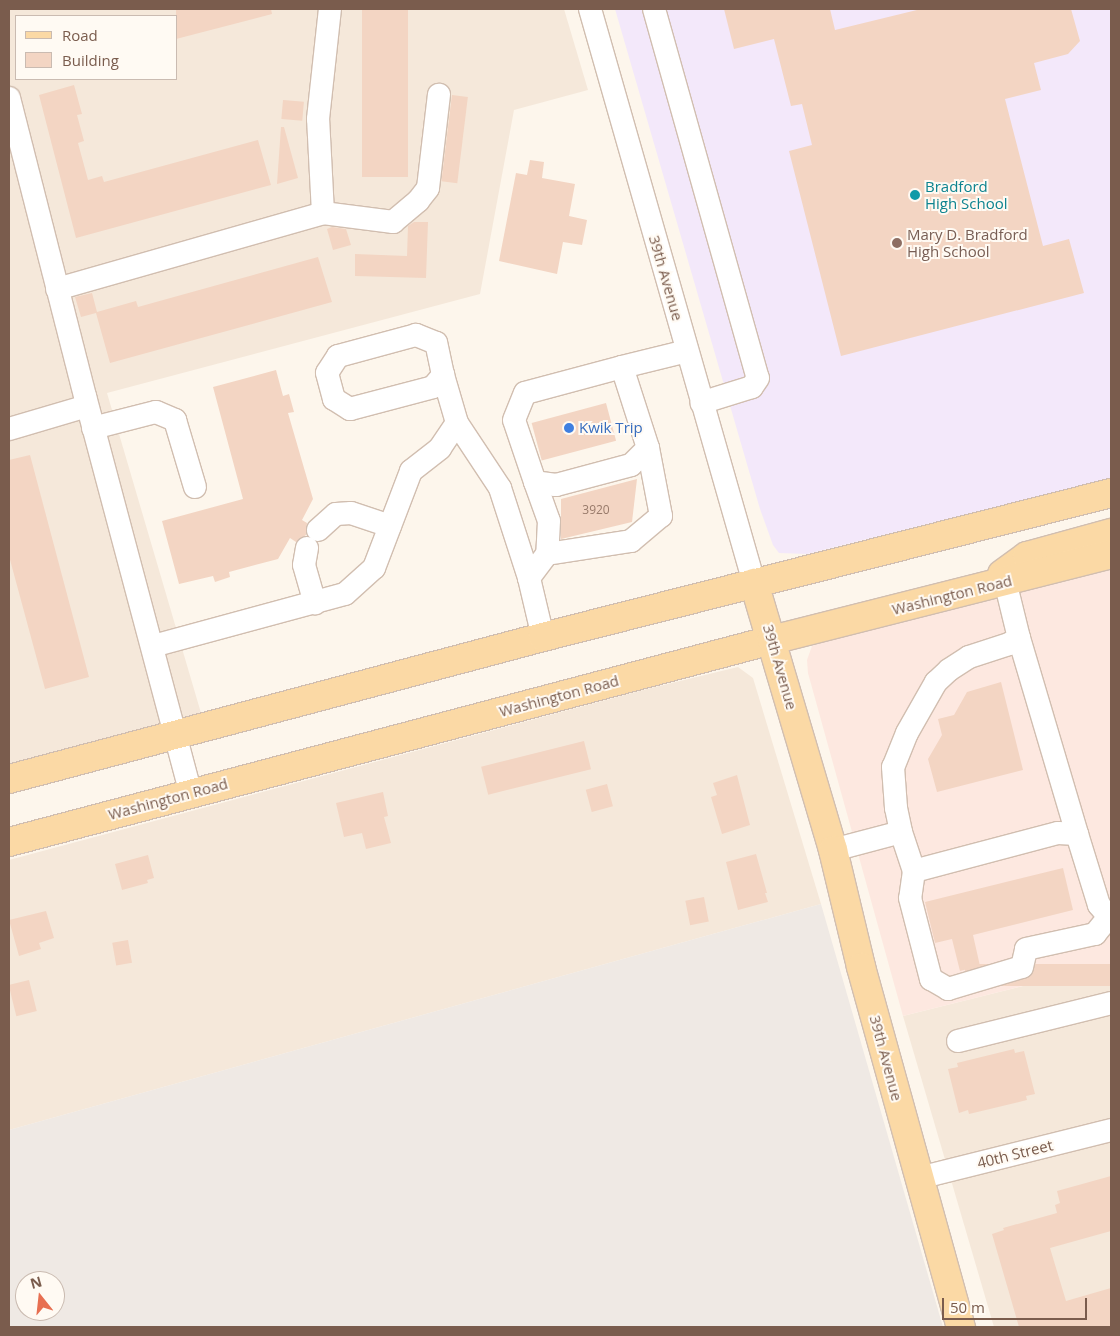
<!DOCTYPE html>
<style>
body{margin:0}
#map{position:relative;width:1120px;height:1336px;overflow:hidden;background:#fdf6ec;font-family:"Open Sans",sans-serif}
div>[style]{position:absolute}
.residential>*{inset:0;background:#f5e8da}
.commercial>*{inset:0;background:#fde8e0}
.industrial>*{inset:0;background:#efe9e4}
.education>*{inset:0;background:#f3e8fa}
.building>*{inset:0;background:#f3d5c3;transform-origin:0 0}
.roads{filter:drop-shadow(1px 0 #d1beb0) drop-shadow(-1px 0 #d1beb0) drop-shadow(0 1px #d1beb0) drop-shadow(0 -1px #d1beb0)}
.minor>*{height:22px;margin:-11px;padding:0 11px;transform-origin:11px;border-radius:11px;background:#fff}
.major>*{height:28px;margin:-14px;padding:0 14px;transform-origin:14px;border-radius:14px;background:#fbd9a5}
.dots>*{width:14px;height:14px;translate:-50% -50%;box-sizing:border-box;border:2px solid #fffaf3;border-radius:50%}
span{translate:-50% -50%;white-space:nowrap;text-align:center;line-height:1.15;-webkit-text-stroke:4px #fffaf3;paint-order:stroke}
.number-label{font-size:12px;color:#987a6a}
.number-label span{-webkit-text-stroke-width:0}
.culture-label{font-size:15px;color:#0d838f}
.left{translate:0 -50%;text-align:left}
.education-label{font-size:15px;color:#785e54}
.street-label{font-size:15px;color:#7a5c4d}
.shop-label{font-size:15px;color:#366cbe}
.frame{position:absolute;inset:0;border:10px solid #7a5c4d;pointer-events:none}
.legend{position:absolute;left:15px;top:15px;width:162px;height:65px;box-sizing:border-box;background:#fffaf3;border:1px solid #cabbb1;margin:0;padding:6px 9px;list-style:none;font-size:15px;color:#7a5c4d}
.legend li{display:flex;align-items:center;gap:10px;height:25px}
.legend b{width:25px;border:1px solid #cabbb1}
.north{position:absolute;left:15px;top:1271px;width:50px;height:50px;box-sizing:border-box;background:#fffaf3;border:1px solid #cabbb1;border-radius:50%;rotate:344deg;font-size:14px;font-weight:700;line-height:20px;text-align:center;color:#7a5c4d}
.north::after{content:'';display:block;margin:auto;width:18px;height:22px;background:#e76f51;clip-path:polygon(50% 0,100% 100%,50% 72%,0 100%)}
.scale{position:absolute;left:942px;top:1298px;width:145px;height:22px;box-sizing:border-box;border:2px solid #7a5c4d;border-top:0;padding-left:6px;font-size:15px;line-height:18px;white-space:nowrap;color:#7a5c4d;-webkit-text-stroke:4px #fffaf3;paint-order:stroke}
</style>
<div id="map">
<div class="residential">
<i style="clip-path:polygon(evenodd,9px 9px,564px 9px,588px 90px,514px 110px,480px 294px,107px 393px,201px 713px,9px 765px,9px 9px,16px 16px,176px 16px,176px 79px,16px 79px,16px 16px)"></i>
<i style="clip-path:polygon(738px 667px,753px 678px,821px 904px,9px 1130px,9px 860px,647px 689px)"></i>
<i style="clip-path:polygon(1111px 964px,1111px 1327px,994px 1327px,903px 1016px)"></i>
</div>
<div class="commercial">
<i style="clip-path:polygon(1111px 569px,1111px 964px,903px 1016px,808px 673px,807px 660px,812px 646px,834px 638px)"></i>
</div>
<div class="industrial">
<i style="clip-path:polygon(evenodd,821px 904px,943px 1327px,9px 1327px,9px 1130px,821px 904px,25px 1281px,55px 1281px,55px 1311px,25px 1311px,25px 1281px)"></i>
</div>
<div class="education">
<i style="clip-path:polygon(615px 9px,1111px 9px,1111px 478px,807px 554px,779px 553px,773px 545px,760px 509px)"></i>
</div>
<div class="building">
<i style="clip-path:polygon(176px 9px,271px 9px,272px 14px,176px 39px)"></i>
<i style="left:362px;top:9px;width:46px;height:168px"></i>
<i style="clip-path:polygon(724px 9px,830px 9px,835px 30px,921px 9px,1071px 9px,1080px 41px,1068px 54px,1034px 63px,1041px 90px,1005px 99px,1043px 246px,1069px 239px,1084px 293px,841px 356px,789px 151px,812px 145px,802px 104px,791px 106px,774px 39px,734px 49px)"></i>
<i style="clip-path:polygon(74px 85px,82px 114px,77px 115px,84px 141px,78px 143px,88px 180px,102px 176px,104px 182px,258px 140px,271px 185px,76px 238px,39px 95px)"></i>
<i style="left:452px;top:95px;width:16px;height:87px;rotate:7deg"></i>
<i style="left:283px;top:100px;width:21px;height:19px;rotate:5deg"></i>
<i style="clip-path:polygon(281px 127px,284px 127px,298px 178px,277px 184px)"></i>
<i style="clip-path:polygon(530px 160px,544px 162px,542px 178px,575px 184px,569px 216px,587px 220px,582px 245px,563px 242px,557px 274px,499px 261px,516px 173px,527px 175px)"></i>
<i style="clip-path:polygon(414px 222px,428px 222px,426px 278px,355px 276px,355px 254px,407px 256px,408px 226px)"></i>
<i style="clip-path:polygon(332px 227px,346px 229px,351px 245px,333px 250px,327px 229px)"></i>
<i style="clip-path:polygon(318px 257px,332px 302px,110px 363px,96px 313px,81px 317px,75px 297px,92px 293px,97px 312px,136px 301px,138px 307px)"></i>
<i style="clip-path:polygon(276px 370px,283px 396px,289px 394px,294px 412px,288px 413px,313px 499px,302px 520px,307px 523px,306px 535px,296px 542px,290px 538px,278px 559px,229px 572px,230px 577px,215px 582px,213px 576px,179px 584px,162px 521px,243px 499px,213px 387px)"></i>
<i style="left:606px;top:403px;width:39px;height:77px;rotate:75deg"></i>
<i style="clip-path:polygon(30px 455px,89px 677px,45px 689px,9px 556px,9px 460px)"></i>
<i style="clip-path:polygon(637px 479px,632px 522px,561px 539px,561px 499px)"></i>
<i style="clip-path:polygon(1001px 682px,1023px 770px,937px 792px,928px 759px,942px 735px,938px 719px,954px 715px,967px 692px)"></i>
<i style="left:584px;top:741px;width:29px;height:106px;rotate:76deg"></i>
<i style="clip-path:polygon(737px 775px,750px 825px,722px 834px,711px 797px,717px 795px,713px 783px)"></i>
<i style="left:607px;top:784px;width:23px;height:22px;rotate:75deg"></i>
<i style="clip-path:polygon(383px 792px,388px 816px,384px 817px,391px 843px,366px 849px,362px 833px,344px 837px,336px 803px)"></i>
<i style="clip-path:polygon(756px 854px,767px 893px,765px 893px,768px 902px,738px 910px,726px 862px)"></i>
<i style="clip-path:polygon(148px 855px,154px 878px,147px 880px,148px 883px,122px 890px,115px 864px)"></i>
<i style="clip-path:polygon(1063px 868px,1073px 910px,973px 935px,980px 966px,960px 971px,952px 939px,935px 943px,925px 902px)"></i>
<i style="left:704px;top:897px;width:25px;height:19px;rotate:79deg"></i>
<i style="clip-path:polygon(46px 911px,54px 938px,39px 943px,41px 949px,19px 956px,9px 920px)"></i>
<i style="left:128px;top:940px;width:23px;height:16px;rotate:80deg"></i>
<i style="left:1111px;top:964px;width:22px;height:146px;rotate:90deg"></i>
<i style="left:29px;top:980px;width:32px;height:21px;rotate:76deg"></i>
<i style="clip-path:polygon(1014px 1049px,1015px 1053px,1024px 1051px,1035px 1094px,1026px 1096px,1027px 1100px,969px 1114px,968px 1110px,959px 1113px,948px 1069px,958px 1067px,957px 1063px)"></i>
<i style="clip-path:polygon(1111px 1176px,1111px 1231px,1050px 1248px,1066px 1301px,1111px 1288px,1111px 1327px,1019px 1327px,992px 1234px,1004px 1230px,1003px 1228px,1057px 1213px,1055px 1205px,1060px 1203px,1057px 1191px)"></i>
</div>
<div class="roads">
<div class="minor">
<i style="left:590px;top:9px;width:597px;rotate:74.05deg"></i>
<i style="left:654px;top:9px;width:383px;rotate:74.3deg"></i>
<i style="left:758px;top:378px;width:11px;rotate:124deg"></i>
<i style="left:752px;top:387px;width:53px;rotate:162.6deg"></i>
<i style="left:9px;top:98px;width:308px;rotate:75.7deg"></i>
<i style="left:85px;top:396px;width:411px;rotate:75.1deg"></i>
<i style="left:323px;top:213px;width:94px;rotate:-93deg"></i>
<i style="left:318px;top:119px;width:111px;rotate:-83.8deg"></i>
<i style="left:57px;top:289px;width:277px;rotate:-15.9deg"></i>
<i style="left:323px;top:213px;width:71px;rotate:7.3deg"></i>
<i style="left:393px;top:222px;width:33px;rotate:-40deg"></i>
<i style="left:418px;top:201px;width:16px;rotate:-52deg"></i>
<i style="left:428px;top:188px;width:94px;rotate:-83.3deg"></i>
<i style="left:622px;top:367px;width:85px;rotate:72.2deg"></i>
<i style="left:648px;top:448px;width:24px;rotate:135deg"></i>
<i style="left:631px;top:465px;width:78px;rotate:165.1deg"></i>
<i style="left:556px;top:485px;width:21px;rotate:-172deg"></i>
<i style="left:535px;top:482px;width:65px;rotate:-108.7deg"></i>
<i style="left:514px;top:420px;width:29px;rotate:-68deg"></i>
<i style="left:525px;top:393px;width:100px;rotate:-15deg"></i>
<i style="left:622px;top:367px;width:67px;rotate:-13.8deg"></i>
<i style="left:443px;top:375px;width:33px;rotate:-102deg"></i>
<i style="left:436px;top:343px;width:22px;rotate:-158deg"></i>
<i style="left:416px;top:335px;width:81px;rotate:164.9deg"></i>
<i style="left:338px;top:356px;width:20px;rotate:123deg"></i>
<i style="left:327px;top:373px;width:27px;rotate:75deg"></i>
<i style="left:334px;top:399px;width:19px;rotate:32deg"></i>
<i style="left:350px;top:409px;width:86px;rotate:-14.8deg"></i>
<i style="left:433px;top:387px;width:16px;rotate:-50deg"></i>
<i style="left:443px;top:375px;width:50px;rotate:73.7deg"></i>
<i style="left:457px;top:423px;width:78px;rotate:56.5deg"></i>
<i style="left:500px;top:488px;width:95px;rotate:72.1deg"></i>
<i style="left:93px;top:428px;width:65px;rotate:-14.3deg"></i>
<i style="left:156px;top:412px;width:21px;rotate:23deg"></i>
<i style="left:175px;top:420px;width:70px;rotate:73.4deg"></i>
<i style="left:9px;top:429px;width:81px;rotate:-16.4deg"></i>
<i style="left:535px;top:482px;width:41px;rotate:70.3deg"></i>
<i style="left:549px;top:521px;width:33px;rotate:93deg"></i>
<i style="left:547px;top:554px;width:30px;rotate:127deg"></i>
<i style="left:529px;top:578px;width:61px;rotate:76.7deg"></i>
<i style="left:318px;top:530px;width:24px;rotate:-42deg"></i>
<i style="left:336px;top:514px;width:15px;rotate:-4deg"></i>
<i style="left:351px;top:513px;width:41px;rotate:18.4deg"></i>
<i style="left:307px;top:548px;width:17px;rotate:100deg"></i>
<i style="left:304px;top:565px;width:40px;rotate:74deg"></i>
<i style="left:547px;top:554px;width:85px;rotate:-8.8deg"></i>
<i style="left:631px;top:541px;width:39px;rotate:-40deg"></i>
<i style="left:661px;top:516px;width:69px;rotate:-100.8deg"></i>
<i style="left:1005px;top:581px;width:59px;rotate:76.2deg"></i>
<i style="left:1019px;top:638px;width:12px;rotate:149deg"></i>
<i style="left:1009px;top:644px;width:42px;rotate:162deg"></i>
<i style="left:969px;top:657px;width:24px;rotate:147deg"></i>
<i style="left:949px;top:670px;width:18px;rotate:137deg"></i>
<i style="left:936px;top:682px;width:59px;rotate:119.6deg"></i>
<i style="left:907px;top:733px;width:37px;rotate:112deg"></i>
<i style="left:893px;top:767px;width:41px;rotate:85.8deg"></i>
<i style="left:896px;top:808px;width:25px;rotate:78deg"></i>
<i style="left:901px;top:832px;width:41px;rotate:71.6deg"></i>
<i style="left:914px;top:871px;width:149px;rotate:-14.8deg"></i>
<i style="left:1058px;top:833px;width:19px;rotate:3deg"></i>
<i style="left:1077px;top:834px;width:74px;rotate:72.8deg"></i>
<i style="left:1099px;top:905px;width:16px;rotate:50deg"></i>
<i style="left:1109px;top:917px;width:2px"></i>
<i style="left:1019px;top:638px;width:204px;rotate:73.5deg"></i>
<i style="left:153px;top:646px;width:199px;rotate:-15.2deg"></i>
<i style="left:345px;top:594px;width:39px;rotate:-42deg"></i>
<i style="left:374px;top:568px;width:104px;rotate:-69.1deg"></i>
<i style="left:411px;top:471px;width:37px;rotate:-38deg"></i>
<i style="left:440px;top:448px;width:30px;rotate:-56deg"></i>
<i style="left:833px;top:850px;width:70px;rotate:-14.8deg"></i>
<i style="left:914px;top:871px;width:27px;rotate:98deg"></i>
<i style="left:910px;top:898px;width:84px;rotate:75.5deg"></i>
<i style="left:931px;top:979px;width:20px;rotate:30deg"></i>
<i style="left:948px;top:989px;width:77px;rotate:-16.6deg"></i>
<i style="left:1022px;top:967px;width:18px;rotate:-77deg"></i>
<i style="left:1026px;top:949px;width:71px;rotate:-12.3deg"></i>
<i style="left:1095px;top:934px;width:22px;rotate:-51deg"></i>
<i style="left:958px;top:1041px;width:158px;rotate:-13.9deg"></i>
<i style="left:919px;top:1178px;width:198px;rotate:-14deg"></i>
</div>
<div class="major">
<i style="left:1002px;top:574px;width:31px;rotate:-36deg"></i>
<i style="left:1027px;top:556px;width:87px;rotate:-15.3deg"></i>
<i style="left:754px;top:583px;width:278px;rotate:73.5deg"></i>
<i style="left:833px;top:850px;width:120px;rotate:76.5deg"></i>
<i style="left:861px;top:967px;width:374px;rotate:74.5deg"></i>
<i style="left:9px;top:779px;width:553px;rotate:-14.89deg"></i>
<i style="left:543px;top:637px;width:586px;rotate:-14.23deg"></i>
<i style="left:9px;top:842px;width:789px;rotate:-14.83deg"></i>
<i style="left:772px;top:640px;width:350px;rotate:-14.2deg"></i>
</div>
</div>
<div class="dots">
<i style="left:915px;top:195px;background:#0f9aa8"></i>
<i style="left:897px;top:243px;background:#8d6e63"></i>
<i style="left:569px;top:428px;background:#3f7fe0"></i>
</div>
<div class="number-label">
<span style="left:596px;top:510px">3920</span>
</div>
<div class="culture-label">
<span class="left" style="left:925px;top:195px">Bradford<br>High School</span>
</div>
<div class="education-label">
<span class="left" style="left:907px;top:243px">Mary D. Bradford<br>High School</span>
</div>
<div class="street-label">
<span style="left:666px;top:278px;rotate:74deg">39th Avenue</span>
<span style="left:952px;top:595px;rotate:-14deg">Washington Road</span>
<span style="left:780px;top:667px;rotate:74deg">39th Avenue</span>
<span style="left:559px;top:696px;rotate:-15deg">Washington Road</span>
<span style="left:168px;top:799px;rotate:-15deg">Washington Road</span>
<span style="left:886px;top:1058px;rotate:75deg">39th Avenue</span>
<span style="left:1015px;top:1154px;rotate:-14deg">40th Street</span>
</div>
<div class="shop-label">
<span class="left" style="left:579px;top:428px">Kwik Trip</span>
</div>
<div class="frame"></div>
<ul class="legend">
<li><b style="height:6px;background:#fbd9a5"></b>Road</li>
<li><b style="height:14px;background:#f3d5c3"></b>Building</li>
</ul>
<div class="north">N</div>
<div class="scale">50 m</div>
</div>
